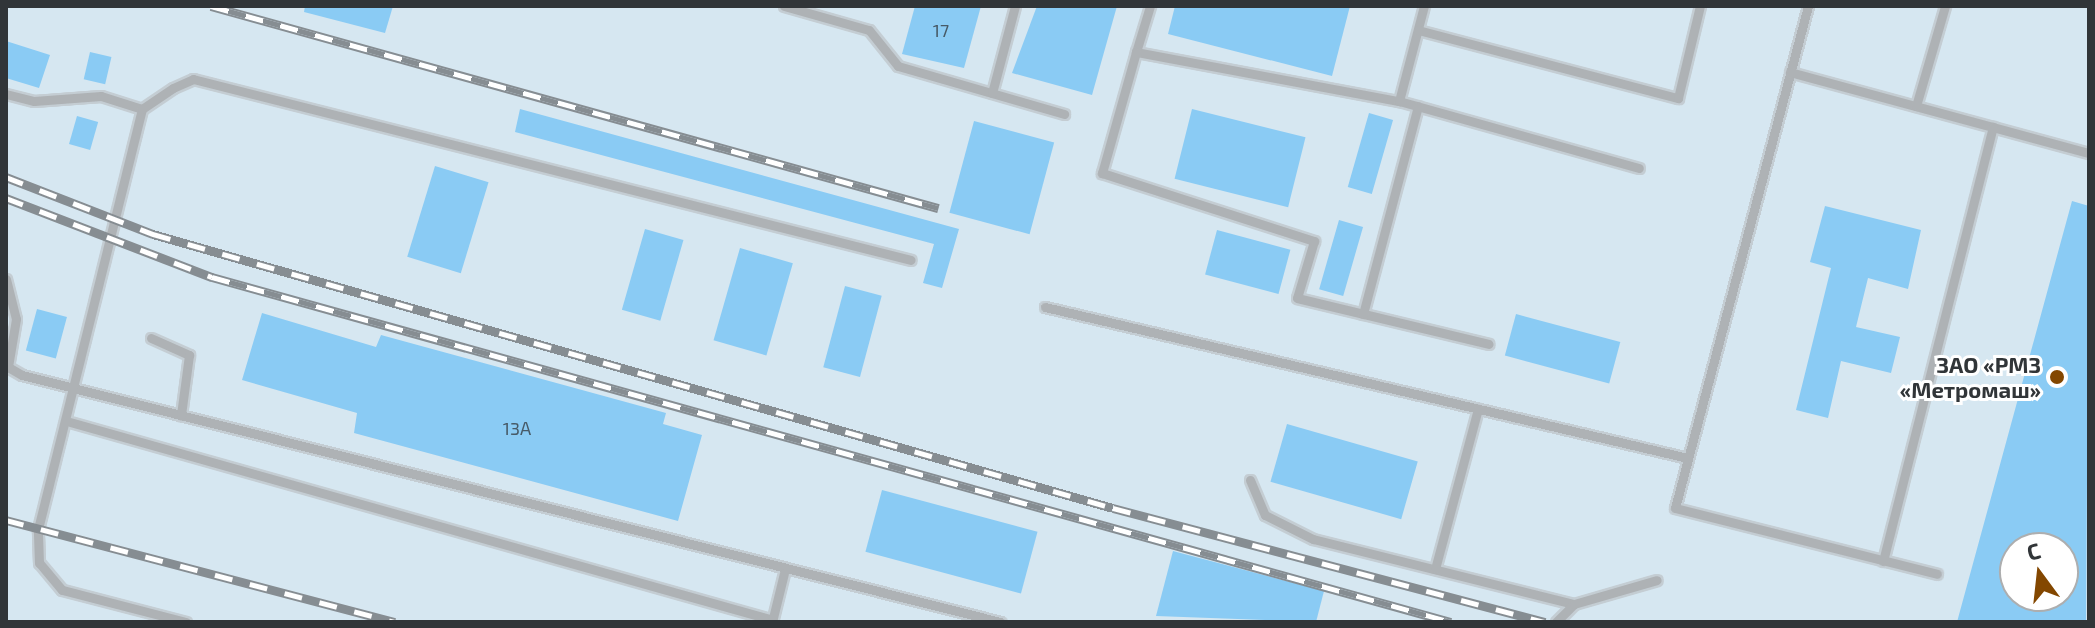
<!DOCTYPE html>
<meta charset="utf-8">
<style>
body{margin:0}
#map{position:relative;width:2095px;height:628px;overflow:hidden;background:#e9f3fa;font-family:"Exo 2",sans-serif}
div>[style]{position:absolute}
.built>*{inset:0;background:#d6e7f1}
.building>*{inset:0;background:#8acbf4;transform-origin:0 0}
.roads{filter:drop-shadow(2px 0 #c4cdd3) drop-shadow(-2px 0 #c4cdd3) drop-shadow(0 2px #c4cdd3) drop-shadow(0 -2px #c4cdd3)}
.service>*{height:9px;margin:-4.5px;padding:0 4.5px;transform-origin:4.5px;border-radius:4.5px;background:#aeb2b5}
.rail>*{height:9px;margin-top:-4.5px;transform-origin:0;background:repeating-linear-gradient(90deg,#fff 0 18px,#868d92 0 36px);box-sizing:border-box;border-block:2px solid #868d92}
.dots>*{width:22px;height:22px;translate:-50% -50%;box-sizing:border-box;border:4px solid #fff;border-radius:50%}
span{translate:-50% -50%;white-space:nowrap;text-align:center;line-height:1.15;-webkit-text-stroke:6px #fff;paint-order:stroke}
.number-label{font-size:18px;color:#475a67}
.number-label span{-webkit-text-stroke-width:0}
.poi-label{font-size:22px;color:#313538;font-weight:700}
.right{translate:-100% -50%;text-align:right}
.frame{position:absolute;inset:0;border:8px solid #313538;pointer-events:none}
.north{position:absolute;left:1999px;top:532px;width:80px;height:80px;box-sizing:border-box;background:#fff;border:2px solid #adaeaf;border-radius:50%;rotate:345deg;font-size:22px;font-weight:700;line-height:32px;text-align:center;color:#313538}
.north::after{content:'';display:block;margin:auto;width:28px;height:36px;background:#834700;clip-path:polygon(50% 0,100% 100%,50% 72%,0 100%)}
</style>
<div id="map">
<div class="built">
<i style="clip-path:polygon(evenodd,6px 6px,2089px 6px,2089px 622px,6px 622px,6px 6px,2015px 548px,2063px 548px,2063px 596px,2015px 596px,2015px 548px)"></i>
</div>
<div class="building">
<i style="clip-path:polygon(305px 6px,393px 6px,385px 33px,304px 12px)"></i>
<i style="clip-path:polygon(915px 6px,981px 6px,964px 68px,902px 54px)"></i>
<i style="clip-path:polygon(1037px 6px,1117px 6px,1092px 95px,1012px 73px)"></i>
<i style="clip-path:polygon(1175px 6px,1350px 6px,1332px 76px,1168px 34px)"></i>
<i style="clip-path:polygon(6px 41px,50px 55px,39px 88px,6px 78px)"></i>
<i style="left:90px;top:52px;width:22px;height:28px;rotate:13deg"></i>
<i style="clip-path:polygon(520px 109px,959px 229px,942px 288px,923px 283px,934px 244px,515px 132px)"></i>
<i style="left:1192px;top:109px;width:117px;height:72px;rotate:14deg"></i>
<i style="left:1369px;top:113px;width:25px;height:77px;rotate:16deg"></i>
<i style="left:77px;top:116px;width:22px;height:29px;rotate:16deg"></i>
<i style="left:974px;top:121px;width:83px;height:95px;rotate:15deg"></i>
<i style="left:435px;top:166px;width:56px;height:95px;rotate:17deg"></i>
<i style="clip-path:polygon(evenodd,2072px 201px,2089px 206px,2086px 622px,1957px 622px,2072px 201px,2015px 548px,2063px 548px,2063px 596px,2015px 596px,2015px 548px)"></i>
<i style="clip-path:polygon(1825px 206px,1921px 230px,1908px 289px,1868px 278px,1856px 327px,1900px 337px,1891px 373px,1841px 361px,1828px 418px,1796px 410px,1831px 268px,1810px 262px)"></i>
<i style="left:1339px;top:220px;width:25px;height:72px;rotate:16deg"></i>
<i style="left:645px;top:229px;width:40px;height:84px;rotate:16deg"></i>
<i style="left:1217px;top:230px;width:76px;height:46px;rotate:15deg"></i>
<i style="left:740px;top:248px;width:55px;height:96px;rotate:16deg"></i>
<i style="left:845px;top:286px;width:38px;height:84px;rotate:15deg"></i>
<i style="left:37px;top:309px;width:31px;height:43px;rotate:15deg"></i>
<i style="clip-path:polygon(262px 313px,376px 347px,381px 335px,666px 413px,663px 424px,702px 435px,678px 521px,354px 433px,357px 413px,242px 380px)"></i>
<i style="left:1516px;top:314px;width:108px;height:43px;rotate:15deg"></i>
<i style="left:1287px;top:424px;width:136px;height:60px;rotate:16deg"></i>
<i style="left:882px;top:490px;width:161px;height:64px;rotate:15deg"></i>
<i style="clip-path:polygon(1173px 551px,1324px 591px,1316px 622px,1156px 616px)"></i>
</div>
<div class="roads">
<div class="service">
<i style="left:784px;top:6px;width:88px;rotate:15.8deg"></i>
<i style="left:869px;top:30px;width:46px;rotate:51.1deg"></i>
<i style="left:898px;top:66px;width:173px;rotate:16.1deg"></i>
<i style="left:1150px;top:6px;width:48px;rotate:106.9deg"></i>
<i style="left:1136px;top:52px;width:268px;rotate:10.6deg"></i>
<i style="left:1399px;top:101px;width:98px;rotate:-75.3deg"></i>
<i style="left:1808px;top:6px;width:519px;rotate:104.84deg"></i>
<i style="left:1675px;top:508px;width:270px;rotate:14.1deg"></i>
<i style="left:1418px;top:30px;width:269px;rotate:14.7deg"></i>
<i style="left:1678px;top:98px;width:95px;rotate:-76.6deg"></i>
<i style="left:1136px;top:52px;width:126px;rotate:105.7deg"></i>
<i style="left:1102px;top:173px;width:223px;rotate:17.8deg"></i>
<i style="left:1314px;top:241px;width:59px;rotate:106.6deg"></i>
<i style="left:1297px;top:298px;width:197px;rotate:13.5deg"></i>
<i style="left:1790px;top:72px;width:310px;rotate:15.2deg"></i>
<i style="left:992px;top:93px;width:90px;rotate:-75.2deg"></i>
<i style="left:6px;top:94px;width:29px;rotate:14deg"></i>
<i style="left:34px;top:101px;width:67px;rotate:-4.3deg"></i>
<i style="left:101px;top:96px;width:43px;rotate:17.6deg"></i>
<i style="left:1399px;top:101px;width:249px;rotate:15.6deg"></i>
<i style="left:1916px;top:106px;width:104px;rotate:-73.8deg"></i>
<i style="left:6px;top:279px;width:41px;rotate:76deg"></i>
<i style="left:16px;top:319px;width:49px;rotate:99.5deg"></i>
<i style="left:8px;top:367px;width:16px;rotate:30deg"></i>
<i style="left:22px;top:375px;width:1009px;rotate:14.17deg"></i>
<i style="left:1045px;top:307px;width:660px;rotate:13.22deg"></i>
<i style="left:1363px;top:314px;width:215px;rotate:-75.2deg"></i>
<i style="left:151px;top:338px;width:42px;rotate:24.1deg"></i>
<i style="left:189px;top:355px;width:61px;rotate:97.6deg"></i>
<i style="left:70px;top:422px;width:730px;rotate:15.73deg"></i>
<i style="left:1250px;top:480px;width:38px;rotate:67deg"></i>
<i style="left:1265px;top:515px;width:54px;rotate:26.6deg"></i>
<i style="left:1313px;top:539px;width:269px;rotate:14deg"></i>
<i style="left:1883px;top:561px;width:448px;rotate:-75.8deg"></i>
<i style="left:1435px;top:569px;width:166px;rotate:-75deg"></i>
<i style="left:186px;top:622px;width:128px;rotate:-165.5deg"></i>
<i style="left:62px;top:590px;width:35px;rotate:-130deg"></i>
<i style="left:39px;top:563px;width:34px;rotate:-92deg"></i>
<i style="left:38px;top:529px;width:433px;rotate:-76.1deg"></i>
<i style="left:142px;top:109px;width:37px;rotate:-34deg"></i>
<i style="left:173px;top:88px;width:22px;rotate:-24deg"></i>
<i style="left:193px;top:79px;width:740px;rotate:14.15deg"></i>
<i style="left:772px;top:622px;width:50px;rotate:-76.2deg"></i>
<i style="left:1556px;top:622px;width:25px;rotate:-45deg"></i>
<i style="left:1574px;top:604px;width:86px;rotate:-16.1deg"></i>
</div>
</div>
<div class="rail">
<i style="left:211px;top:6px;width:755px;rotate:15.53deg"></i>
<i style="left:6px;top:177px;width:158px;rotate:21.2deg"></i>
<i style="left:153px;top:234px;width:998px;rotate:15.93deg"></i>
<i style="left:1113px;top:508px;width:447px;rotate:14.8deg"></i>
<i style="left:6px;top:198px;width:221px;rotate:21deg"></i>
<i style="left:212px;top:277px;width:1286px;rotate:15.56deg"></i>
<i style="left:6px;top:520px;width:402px;rotate:14.7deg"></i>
</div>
<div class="dots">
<i style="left:2057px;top:377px;background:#834700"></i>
</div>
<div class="number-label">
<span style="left:941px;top:30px">17</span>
<span style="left:517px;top:428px">13А</span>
</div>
<div class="poi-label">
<span class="right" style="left:2041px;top:377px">ЗАО «РМЗ<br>«Метромаш»</span>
</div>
<div class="frame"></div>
<div class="north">С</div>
</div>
